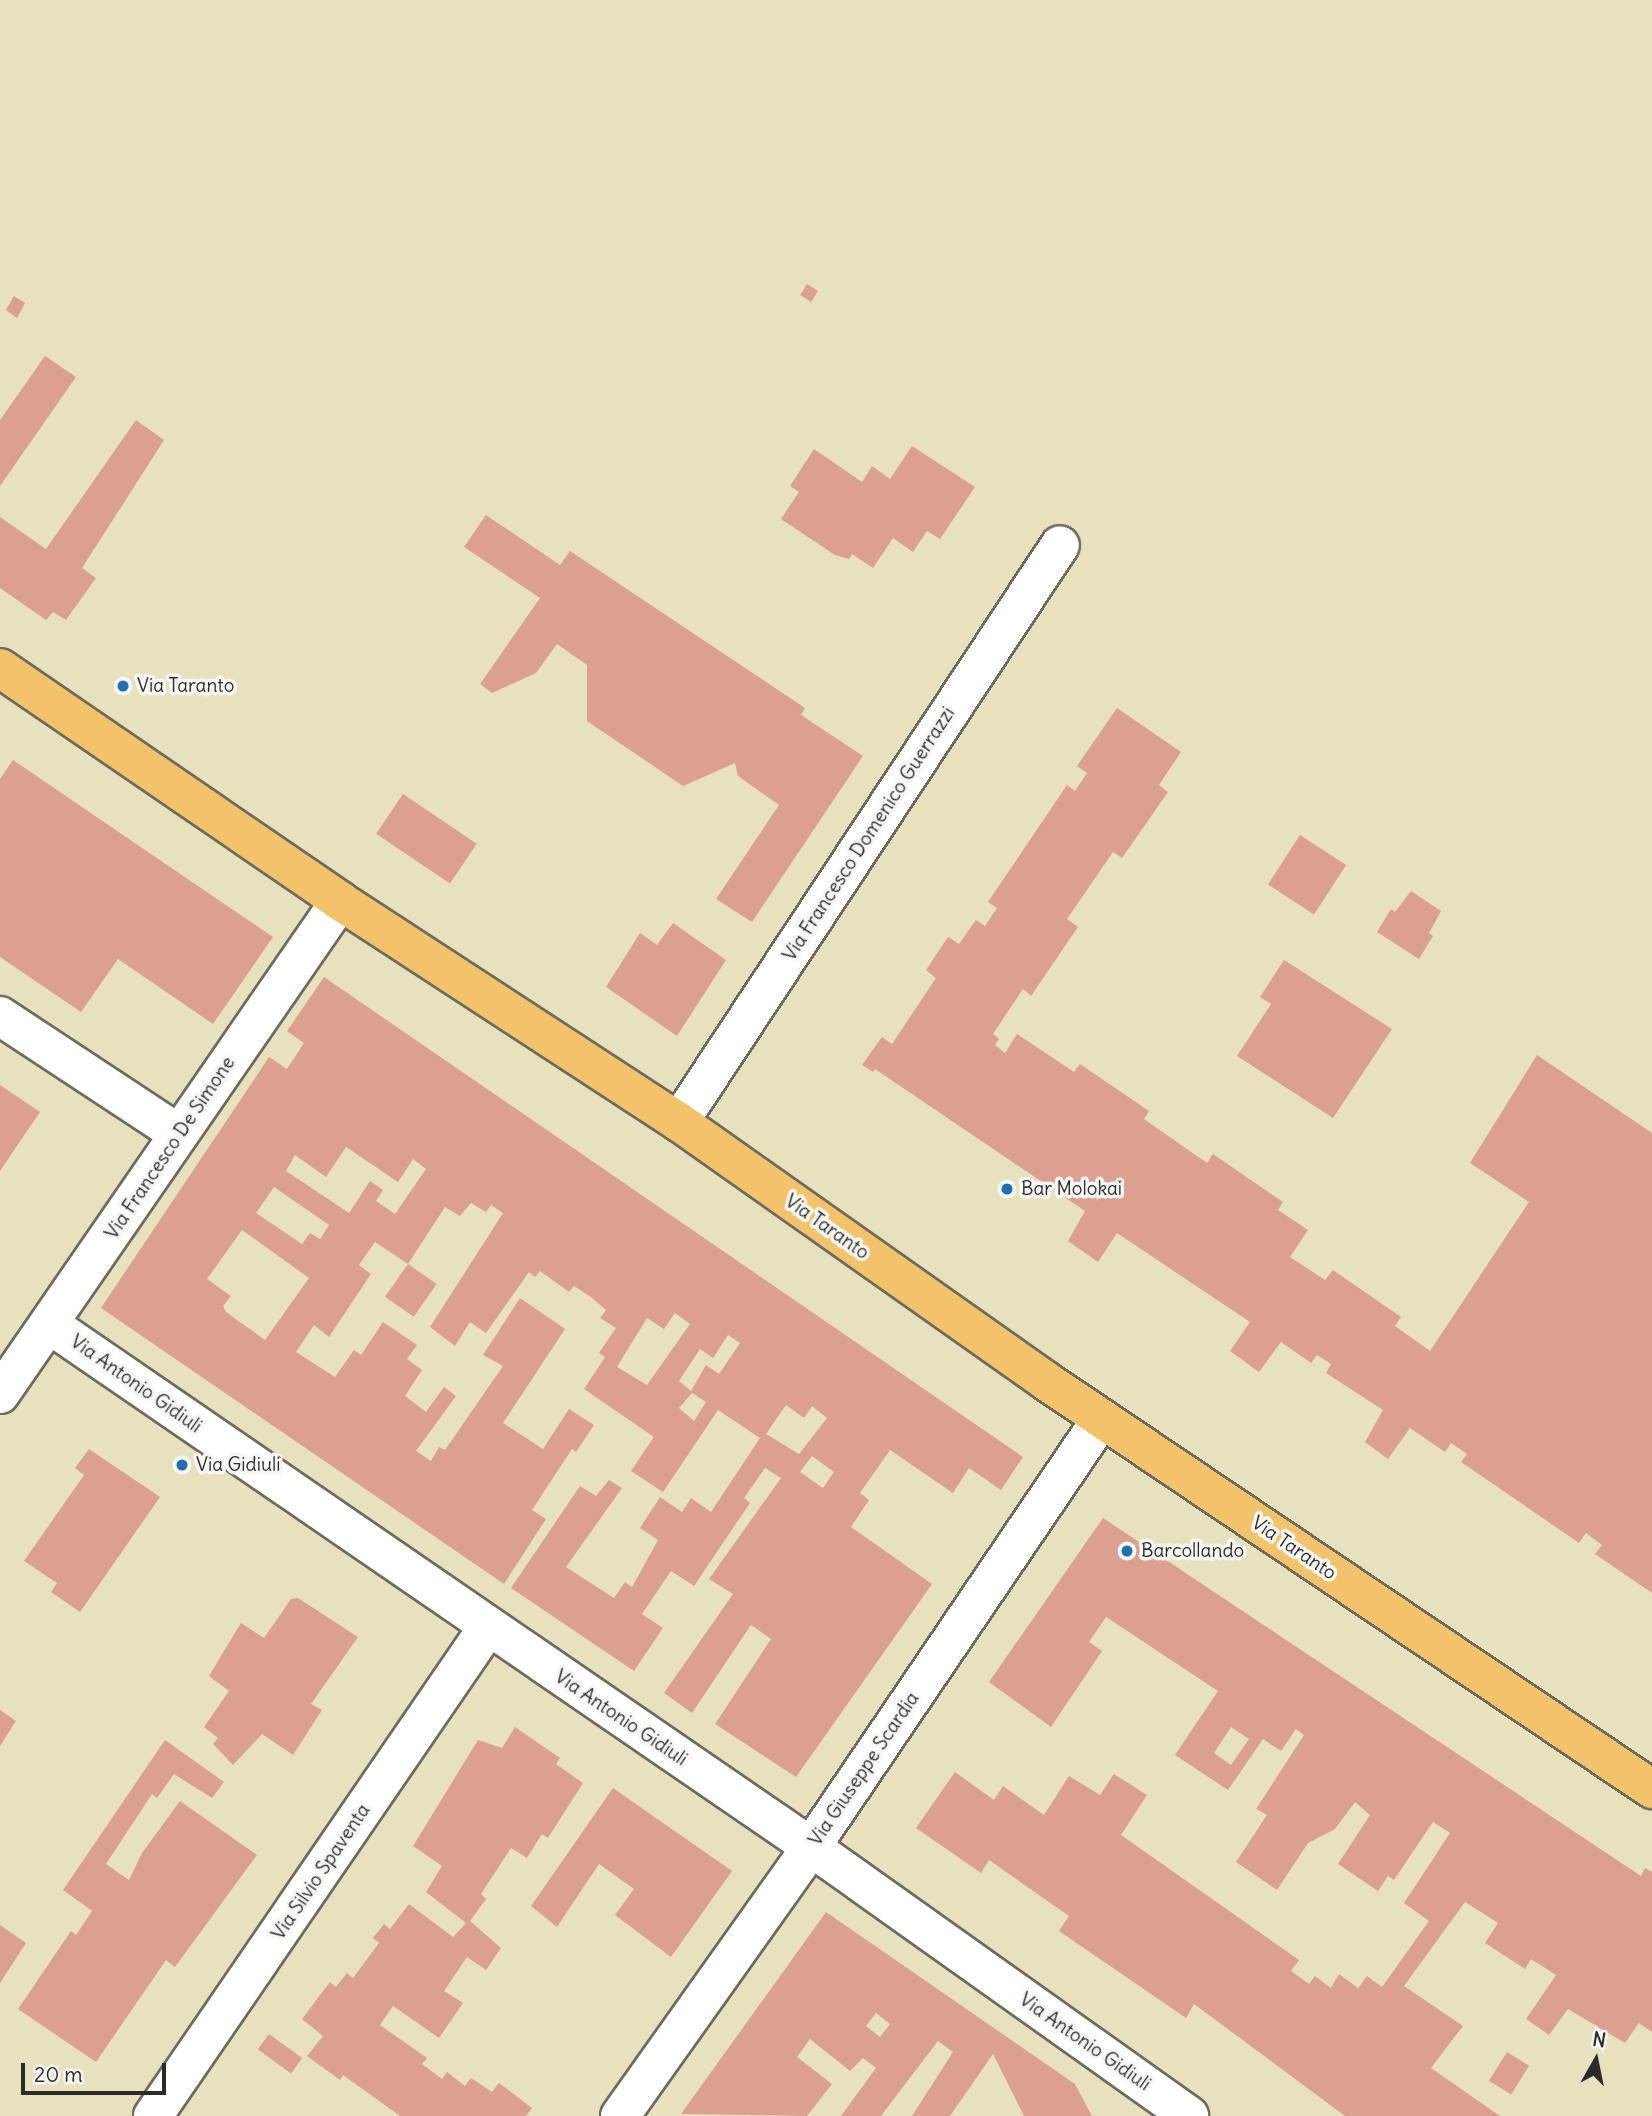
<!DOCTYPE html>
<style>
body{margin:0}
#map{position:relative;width:1652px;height:2116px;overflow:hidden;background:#e8e1bd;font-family:Delius,sans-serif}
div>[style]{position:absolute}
.building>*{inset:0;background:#dca091;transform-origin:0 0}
.roads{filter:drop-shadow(2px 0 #6d6b5e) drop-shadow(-2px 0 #6d6b5e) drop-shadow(0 2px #6d6b5e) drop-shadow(0 -2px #6d6b5e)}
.minor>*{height:38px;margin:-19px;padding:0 19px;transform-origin:19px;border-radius:19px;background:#fff}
.major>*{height:38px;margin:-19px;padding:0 19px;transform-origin:19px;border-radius:19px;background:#f2c36a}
.dots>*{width:19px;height:19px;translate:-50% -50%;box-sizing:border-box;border:4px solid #f6f6f2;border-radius:50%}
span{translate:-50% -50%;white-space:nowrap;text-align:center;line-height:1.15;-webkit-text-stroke:7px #f6f6f2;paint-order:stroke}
.poi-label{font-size:19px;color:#2b2b2b}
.left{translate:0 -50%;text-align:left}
.street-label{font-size:19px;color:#2b2b2b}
.north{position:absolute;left:1561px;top:2025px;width:70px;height:70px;-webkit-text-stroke:5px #f6f6f2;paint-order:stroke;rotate:9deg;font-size:19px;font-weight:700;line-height:28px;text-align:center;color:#2b2b2b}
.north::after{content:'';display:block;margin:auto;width:24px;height:32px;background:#2b2b2b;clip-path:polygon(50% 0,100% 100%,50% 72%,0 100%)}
.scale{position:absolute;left:21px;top:2063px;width:145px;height:32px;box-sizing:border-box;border:4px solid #2b2b2b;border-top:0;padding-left:9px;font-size:21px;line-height:24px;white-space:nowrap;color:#2b2b2b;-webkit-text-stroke:5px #f6f6f2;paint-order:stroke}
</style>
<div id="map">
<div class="building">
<i style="left:807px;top:284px;width:13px;height:13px;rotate:32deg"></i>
<i style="clip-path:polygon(14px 296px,25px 303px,17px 318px,6px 310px)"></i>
<i style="clip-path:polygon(45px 356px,76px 377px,0 486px,0 420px)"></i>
<i style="clip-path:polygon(136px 420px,164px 440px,82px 568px,96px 578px,66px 620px,53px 612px,46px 620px,0 588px,0 517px,46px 549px)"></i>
<i style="clip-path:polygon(912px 446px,975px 487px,940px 539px,927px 531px,913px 552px,893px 538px,873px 568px,852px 554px,849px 559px,835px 555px,781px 519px,799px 492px,790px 486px,814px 449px,862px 482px,872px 466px,890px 479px)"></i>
<i style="clip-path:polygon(486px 515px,560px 565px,570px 551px,805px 708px,801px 715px,863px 756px,752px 922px,716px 899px,779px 805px,738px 776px,735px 763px,683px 786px,587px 721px,587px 665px,557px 644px,536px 673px,492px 693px,480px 684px,540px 598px,464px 547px)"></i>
<i style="clip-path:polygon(1117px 708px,1181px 752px,1159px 785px,1168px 792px,1122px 858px,1113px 852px,1067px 919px,1078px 927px,1031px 996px,1023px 989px,993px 1034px,999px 1039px,995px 1045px,1005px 1053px,1017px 1034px,1074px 1072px,1080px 1064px,1149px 1111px,1144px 1119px,1207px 1163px,1213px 1154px,1283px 1202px,1278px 1210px,1308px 1230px,1290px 1257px,1325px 1280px,1333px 1270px,1401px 1317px,1395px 1326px,1430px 1351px,1529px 1202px,1470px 1163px,1537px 1055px,1652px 1133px,1652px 1593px,1595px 1554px,1602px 1545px,1586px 1533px,1579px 1543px,1461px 1462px,1467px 1454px,1451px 1443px,1445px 1452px,1410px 1428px,1388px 1459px,1365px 1442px,1383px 1410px,1326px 1373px,1331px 1364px,1317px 1355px,1311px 1363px,1281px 1342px,1259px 1372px,1230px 1351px,1250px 1322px,1117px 1233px,1098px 1262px,1068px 1241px,1085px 1211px,875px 1069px,873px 1072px,862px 1065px,882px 1037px,892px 1044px,936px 978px,926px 970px,948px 937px,959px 944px,976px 920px,985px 926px,997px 908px,988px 902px,1067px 785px,1075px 791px,1087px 773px,1077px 766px)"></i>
<i style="clip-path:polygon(13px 760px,273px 937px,213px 1024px,118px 959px,81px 1012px,0 957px,0 779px)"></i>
<i style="left:403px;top:794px;width:89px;height:48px;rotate:34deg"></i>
<i style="left:1300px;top:835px;width:55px;height:59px;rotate:33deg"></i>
<i style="clip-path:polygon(1411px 891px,1441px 911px,1429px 933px,1433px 936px,1419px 959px,1377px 932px,1391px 909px,1395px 912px)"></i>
<i style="clip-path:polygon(673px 923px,726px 960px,677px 1036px,606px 987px,640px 933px,657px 945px)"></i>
<i style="clip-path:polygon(1284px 960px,1392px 1029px,1333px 1118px,1237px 1056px,1271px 1004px,1260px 997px)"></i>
<i style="clip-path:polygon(evenodd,324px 977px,1023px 1457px,1001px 1490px,969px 1468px,953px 1493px,890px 1450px,860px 1493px,869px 1500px,851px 1527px,932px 1584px,796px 1777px,715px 1724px,771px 1639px,751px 1625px,692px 1713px,664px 1693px,733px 1594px,709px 1579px,781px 1478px,765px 1468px,744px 1498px,750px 1503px,694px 1586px,671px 1571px,642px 1614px,663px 1628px,634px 1671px,511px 1588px,580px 1486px,596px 1496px,609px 1480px,622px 1488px,566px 1567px,614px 1598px,625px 1582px,632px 1587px,658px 1540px,640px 1528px,660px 1497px,682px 1512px,691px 1498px,711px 1512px,760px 1438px,718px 1410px,663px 1492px,631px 1471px,654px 1437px,584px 1389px,605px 1357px,599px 1353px,616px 1328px,600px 1318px,606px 1310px,591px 1297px,574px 1286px,569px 1292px,540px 1271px,535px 1277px,529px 1272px,486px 1333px,470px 1322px,455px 1346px,430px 1327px,503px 1213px,491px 1205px,486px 1212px,471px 1203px,460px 1216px,445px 1207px,408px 1264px,375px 1242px,359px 1265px,371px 1274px,329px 1337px,314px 1325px,296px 1352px,335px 1377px,354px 1350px,361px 1355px,383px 1322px,417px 1345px,407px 1359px,422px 1370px,405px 1396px,426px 1412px,444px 1387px,456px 1396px,416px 1451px,431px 1461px,439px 1447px,445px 1450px,503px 1366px,483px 1355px,520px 1298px,565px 1329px,503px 1423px,543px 1449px,569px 1409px,594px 1425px,576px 1452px,572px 1449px,532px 1510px,546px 1519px,504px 1584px,101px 1308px,269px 1057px,287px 1069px,304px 1043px,287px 1031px,324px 977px,346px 1147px,398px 1182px,413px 1159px,426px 1169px,395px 1214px,376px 1201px,383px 1190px,370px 1181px,349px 1213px,286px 1171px,295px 1155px,326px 1177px,346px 1147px,324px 977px,274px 1187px,329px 1225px,320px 1239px,310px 1233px,302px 1244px,256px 1213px,274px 1187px,324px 977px,242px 1230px,309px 1278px,265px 1340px,226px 1312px,223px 1306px,231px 1296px,207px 1279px,242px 1230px,324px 977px,675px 1313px,690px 1324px,647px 1385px,617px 1367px,647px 1318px,664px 1329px,675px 1313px,324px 977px,728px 1335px,740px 1343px,719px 1374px,706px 1365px,691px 1391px,679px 1381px,700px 1349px,713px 1358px,728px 1335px,324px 977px,692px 1393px,706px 1402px,694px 1421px,679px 1408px,692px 1393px,324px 977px,786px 1405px,804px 1418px,812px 1406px,827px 1418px,799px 1454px,766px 1434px,786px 1405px,324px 977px,812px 1456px,834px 1472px,823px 1488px,800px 1472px,812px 1456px)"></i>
<i style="clip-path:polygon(0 1085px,40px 1112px,0 1171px)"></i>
<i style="left:408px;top:1264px;width:35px;height:40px;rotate:35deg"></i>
<i style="clip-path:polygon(89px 1449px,160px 1497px,80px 1612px,51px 1592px,57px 1583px,24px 1561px,84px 1475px,75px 1468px)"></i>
<i style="clip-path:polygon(evenodd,1103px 1518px,1641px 1876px,1645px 1868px,1652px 1872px,1652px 2032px,1639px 2023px,1625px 2043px,1568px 2009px,1549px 2035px,1526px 2019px,1556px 1975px,1531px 1959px,1525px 1969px,1485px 1943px,1498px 1923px,1465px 1902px,1404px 1986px,1463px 2026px,1431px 2068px,1500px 2116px,1345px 2116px,1194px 2004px,1186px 2018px,1059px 1931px,1069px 1916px,989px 1860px,981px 1873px,916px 1828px,955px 1772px,994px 1800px,1003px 1786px,1044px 1815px,1069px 1776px,1100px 1795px,1114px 1774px,1147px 1795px,1121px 1835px,1299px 1960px,1291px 1971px,1309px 1984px,1315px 1976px,1331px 1988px,1339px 1974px,1358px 1988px,1367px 1976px,1382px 1987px,1429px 1921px,1404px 1903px,1450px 1833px,1433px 1822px,1394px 1880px,1388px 1876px,1378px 1891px,1338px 1864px,1370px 1815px,1355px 1802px,1335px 1829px,1308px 1843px,1277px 1890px,1236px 1862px,1267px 1815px,1256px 1809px,1304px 1735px,1296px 1729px,1281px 1751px,1263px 1739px,1228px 1790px,1175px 1755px,1218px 1691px,1106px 1617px,1089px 1642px,1102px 1651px,1051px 1727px,989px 1682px,1103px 1518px,1231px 1727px,1249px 1739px,1231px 1765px,1214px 1753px,1231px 1727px)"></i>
<i style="clip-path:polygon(298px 1598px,358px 1637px,311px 1704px,322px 1710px,293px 1755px,262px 1734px,233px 1765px,213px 1744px,218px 1738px,204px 1727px,229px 1691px,209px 1676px,241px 1623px,264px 1638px,291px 1599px)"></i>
<i style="clip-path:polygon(0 1710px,16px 1721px,0 1746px)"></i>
<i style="clip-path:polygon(515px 1727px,560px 1758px,556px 1764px,583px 1783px,548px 1838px,542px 1834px,527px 1858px,511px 1848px,481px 1894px,486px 1899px,470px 1921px,501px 1948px,486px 1970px,467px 1957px,444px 1991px,463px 2003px,439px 2038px,393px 2006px,380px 2025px,427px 2058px,422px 2064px,442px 2079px,447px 2072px,465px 2086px,471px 2078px,492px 2092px,499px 2083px,532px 2108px,526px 2116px,400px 2116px,343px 2075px,340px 2080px,307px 2056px,323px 2036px,302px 2019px,330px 1982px,336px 1987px,347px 1973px,353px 1978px,379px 1943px,373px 1938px,384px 1924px,390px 1929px,409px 1904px,453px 1937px,466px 1923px,426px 1892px,442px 1866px,413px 1846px,478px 1740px,502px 1748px)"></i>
<i style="clip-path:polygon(165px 1740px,224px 1782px,212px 1798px,174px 1774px,157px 1798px,152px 1794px,106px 1864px,129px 1880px,142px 1853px,180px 1801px,257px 1855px,175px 1967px,166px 1960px,96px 2062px,18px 2009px,71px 1931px,76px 1935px,92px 1911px,63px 1890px)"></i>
<i style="clip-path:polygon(613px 1788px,732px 1871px,671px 1957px,615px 1915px,634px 1889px,599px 1864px,557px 1927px,531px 1906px)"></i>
<i style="clip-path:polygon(evenodd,826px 1912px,1075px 2084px,1092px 2116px,1024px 2116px,993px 2054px,950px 2116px,912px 2116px,953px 2052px,938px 2041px,881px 2116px,841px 2116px,876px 2068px,863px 2058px,850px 2071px,810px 2039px,797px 2057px,832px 2084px,807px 2116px,681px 2114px,826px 1912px,876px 2013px,890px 2024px,880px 2037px,866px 2026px,876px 2013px)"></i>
<i style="clip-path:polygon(0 1925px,26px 1943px,0 1983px)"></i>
<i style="left:269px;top:2034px;width:41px;height:19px;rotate:36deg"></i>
<i style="left:1507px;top:2052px;width:26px;height:34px;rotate:32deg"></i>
</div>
<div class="roads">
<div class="minor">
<i style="left:0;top:1016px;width:214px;rotate:33.4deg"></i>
<i style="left:679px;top:1122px;width:691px;rotate:-56.56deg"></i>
<i style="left:49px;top:1324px;width:924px;rotate:34.46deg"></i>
<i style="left:811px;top:1847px;width:464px;rotate:35.4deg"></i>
<i style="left:0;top:1394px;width:599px;rotate:-55.41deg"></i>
<i style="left:153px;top:2116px;width:593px;rotate:-55.59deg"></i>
<i style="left:620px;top:2116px;width:330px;rotate:-54.6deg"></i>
<i style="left:811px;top:1847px;width:518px;rotate:-55.85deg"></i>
</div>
<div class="major">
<i style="left:0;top:668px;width:412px;rotate:34.4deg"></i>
<i style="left:340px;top:901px;width:405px;rotate:33.1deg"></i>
<i style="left:679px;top:1122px;width:449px;rotate:35.2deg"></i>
<i style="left:1046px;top:1381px;width:731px;rotate:33.95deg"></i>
</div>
</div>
<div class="dots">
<i style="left:123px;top:686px;background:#1f6fb2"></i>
<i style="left:1007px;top:1189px;background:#1f6fb2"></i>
<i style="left:182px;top:1465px;background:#1f6fb2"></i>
<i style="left:1127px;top:1551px;background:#1f6fb2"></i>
</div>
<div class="poi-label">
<span class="left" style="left:137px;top:686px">Via Taranto</span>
<span class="left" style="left:1021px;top:1189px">Bar Molokai</span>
<span class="left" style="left:196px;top:1465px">Via Gidiuli</span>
<span class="left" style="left:1141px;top:1551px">Barcollando</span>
</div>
<div class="street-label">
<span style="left:869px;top:834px;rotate:-57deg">Via Francesco Domenico Guerrazzi</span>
<span style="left:170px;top:1148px;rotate:-56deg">Via Francesco De Simone</span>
<span style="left:827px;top:1227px;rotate:35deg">Via Taranto</span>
<span style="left:136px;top:1384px;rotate:35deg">Via Antonio Gidiuli</span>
<span style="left:1294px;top:1548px;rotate:34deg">Via Taranto</span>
<span style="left:621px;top:1718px;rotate:34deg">Via Antonio Gidiuli</span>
<span style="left:864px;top:1769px;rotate:-56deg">Via Giuseppe Scardia</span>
<span style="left:321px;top:1872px;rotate:-56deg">Via Silvio Spaventa</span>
<span style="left:1085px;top:2042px;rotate:35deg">Via Antonio Gidiuli</span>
</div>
<div class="north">N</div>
<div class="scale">20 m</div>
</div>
